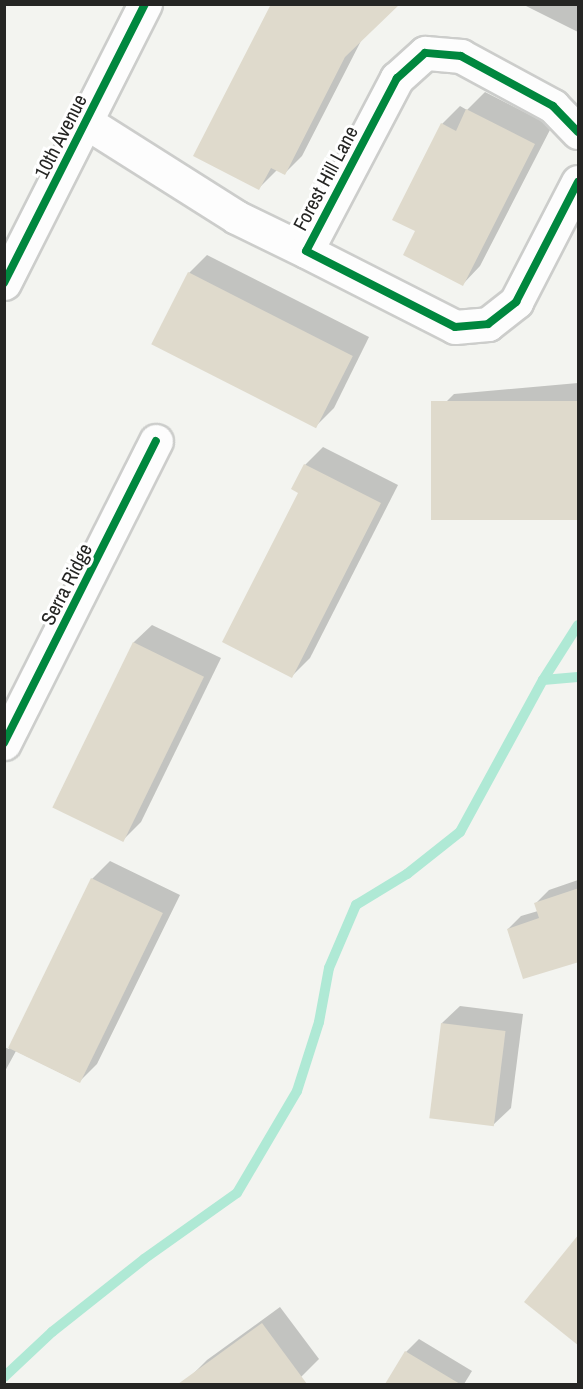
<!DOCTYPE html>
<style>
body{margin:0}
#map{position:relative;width:583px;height:1389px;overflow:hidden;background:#f3f4f0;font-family:"Archivo Narrow",sans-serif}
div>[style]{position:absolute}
.shadow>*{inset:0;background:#0003}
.stream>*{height:10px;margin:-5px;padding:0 5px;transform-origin:5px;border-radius:5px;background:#afe9d5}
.building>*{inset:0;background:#dfdacc;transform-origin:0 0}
.roads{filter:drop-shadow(2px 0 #cccdcb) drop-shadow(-2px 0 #cccdcb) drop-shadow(0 2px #cccdcb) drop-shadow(0 -2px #cccdcb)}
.minor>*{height:33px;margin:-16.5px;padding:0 16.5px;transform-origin:16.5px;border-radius:16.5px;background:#fdfdfd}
.tertiary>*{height:33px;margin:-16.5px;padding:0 16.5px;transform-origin:16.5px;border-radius:16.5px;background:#fdfdfd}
.cycleway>*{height:8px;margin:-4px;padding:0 4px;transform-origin:4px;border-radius:4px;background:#00873e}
span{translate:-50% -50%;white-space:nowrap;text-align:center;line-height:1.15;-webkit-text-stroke:6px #fff;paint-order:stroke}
.street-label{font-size:20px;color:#252523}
.frame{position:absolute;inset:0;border:6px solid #252523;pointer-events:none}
</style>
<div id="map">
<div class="shadow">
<i style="clip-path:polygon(272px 4px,362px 39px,302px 156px,284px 174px,277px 170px,259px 188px)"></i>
<i style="clip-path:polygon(522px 4px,578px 4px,578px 32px)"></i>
<i style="clip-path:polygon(485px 92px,552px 126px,480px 266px,463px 284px,417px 230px,394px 219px,442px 124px,460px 106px,467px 110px)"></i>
<i style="clip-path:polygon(207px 255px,369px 337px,334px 408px,316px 426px,189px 273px)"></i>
<i style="clip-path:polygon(578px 383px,578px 519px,433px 415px,454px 394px)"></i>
<i style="clip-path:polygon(323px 447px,398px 485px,310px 658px,292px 676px,305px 465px)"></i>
<i style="clip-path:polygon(152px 625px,221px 658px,141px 822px,123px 840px,54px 806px,134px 642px)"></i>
<i style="clip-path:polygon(110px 861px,180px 895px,97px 1064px,79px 1082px,16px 1051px,4px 1073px,4px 1047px,9px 1049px,92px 879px)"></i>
<i style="clip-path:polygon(578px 880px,578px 960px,508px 929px,521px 916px,538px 911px,536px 903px,549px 890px)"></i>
<i style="clip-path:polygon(460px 1006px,523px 1014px,511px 1108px,493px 1125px,442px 1023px)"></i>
<i style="clip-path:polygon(280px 1307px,319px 1359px,301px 1377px,290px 1384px,194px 1384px,189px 1378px,207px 1360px)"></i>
<i style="clip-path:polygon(419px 1339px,472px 1371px,464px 1384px,386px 1384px,406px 1352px)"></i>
</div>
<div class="stream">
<i style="left:543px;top:680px;width:35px;rotate:-5deg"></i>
<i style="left:4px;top:1377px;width:66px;rotate:-43.2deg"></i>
<i style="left:52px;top:1332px;width:117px;rotate:-38.4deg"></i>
<i style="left:144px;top:1259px;width:114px;rotate:-35.4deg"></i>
<i style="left:237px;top:1193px;width:118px;rotate:-59.5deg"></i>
<i style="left:297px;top:1091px;width:72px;rotate:-72.3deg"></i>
<i style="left:319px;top:1022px;width:55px;rotate:-79.5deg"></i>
<i style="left:329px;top:968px;width:69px;rotate:-66.8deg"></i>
<i style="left:356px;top:905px;width:60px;rotate:-31.3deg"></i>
<i style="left:407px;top:874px;width:68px;rotate:-38.4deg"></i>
<i style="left:460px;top:832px;width:173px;rotate:-61.4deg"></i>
<i style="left:543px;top:680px;width:65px;rotate:-57.5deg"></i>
</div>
<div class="building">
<i style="clip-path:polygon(271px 4px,400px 4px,345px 57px,285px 175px,271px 168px,259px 190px,193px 156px)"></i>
<i style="clip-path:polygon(466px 109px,535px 144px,463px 286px,403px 255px,415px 231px,392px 220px,441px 123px,456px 131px)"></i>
<i style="left:188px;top:272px;width:185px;height:81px;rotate:27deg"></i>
<i style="left:579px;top:401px;width:119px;height:148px;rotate:90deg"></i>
<i style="clip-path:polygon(304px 464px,381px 503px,292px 678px,222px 642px,298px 493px,291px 489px)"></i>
<i style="left:133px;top:642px;width:79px;height:184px;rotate:26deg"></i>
<i style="left:91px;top:878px;width:80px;height:189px;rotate:26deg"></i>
<i style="clip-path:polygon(579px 888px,579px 962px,523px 979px,507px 929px,539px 918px,534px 903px)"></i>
<i style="left:441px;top:1023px;width:65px;height:96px;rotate:7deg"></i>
<i style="clip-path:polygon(579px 1234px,579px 1346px,524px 1302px)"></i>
<i style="clip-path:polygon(262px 1323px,307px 1384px,178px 1384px)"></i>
<i style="clip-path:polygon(405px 1351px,460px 1384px,385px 1384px)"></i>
</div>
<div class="roads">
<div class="minor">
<i style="left:86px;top:122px;width:178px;rotate:32.3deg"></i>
<i style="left:236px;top:217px;width:78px;rotate:25.9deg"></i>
<i style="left:578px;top:132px;width:36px;rotate:-134deg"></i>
<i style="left:553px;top:106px;width:105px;rotate:-151.5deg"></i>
<i style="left:461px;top:56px;width:36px;rotate:-175deg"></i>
<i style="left:425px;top:53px;width:38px;rotate:138deg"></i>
<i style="left:397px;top:78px;width:195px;rotate:117.7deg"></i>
<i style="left:306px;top:251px;width:167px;rotate:27deg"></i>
<i style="left:455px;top:327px;width:33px;rotate:-5deg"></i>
<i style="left:488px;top:324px;width:36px;rotate:-38deg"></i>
<i style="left:516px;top:302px;width:135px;rotate:-62.7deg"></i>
<i style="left:4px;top:743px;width:338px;rotate:-63.3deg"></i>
</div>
<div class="tertiary">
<i style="left:4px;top:283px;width:313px;rotate:-63.2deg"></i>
</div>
</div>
<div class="cycleway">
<i style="left:578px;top:132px;width:36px;rotate:-134deg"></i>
<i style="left:553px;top:106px;width:105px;rotate:-151.5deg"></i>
<i style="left:461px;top:56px;width:36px;rotate:-175deg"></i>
<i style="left:425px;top:53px;width:38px;rotate:138deg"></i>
<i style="left:397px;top:78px;width:195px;rotate:117.7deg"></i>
<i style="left:306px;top:251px;width:167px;rotate:27deg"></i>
<i style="left:455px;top:327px;width:33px;rotate:-5deg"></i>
<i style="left:488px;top:324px;width:36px;rotate:-38deg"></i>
<i style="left:516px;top:302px;width:135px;rotate:-62.7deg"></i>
<i style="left:4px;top:283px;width:313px;rotate:-63.2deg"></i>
<i style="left:4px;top:743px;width:338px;rotate:-63.3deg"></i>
</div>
<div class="street-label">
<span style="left:60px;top:136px;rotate:-63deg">10th Avenue</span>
<span style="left:325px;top:178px;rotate:-62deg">Forest Hill Lane</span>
<span style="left:66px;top:584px;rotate:-63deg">Serra Ridge</span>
</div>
<div class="frame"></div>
</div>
